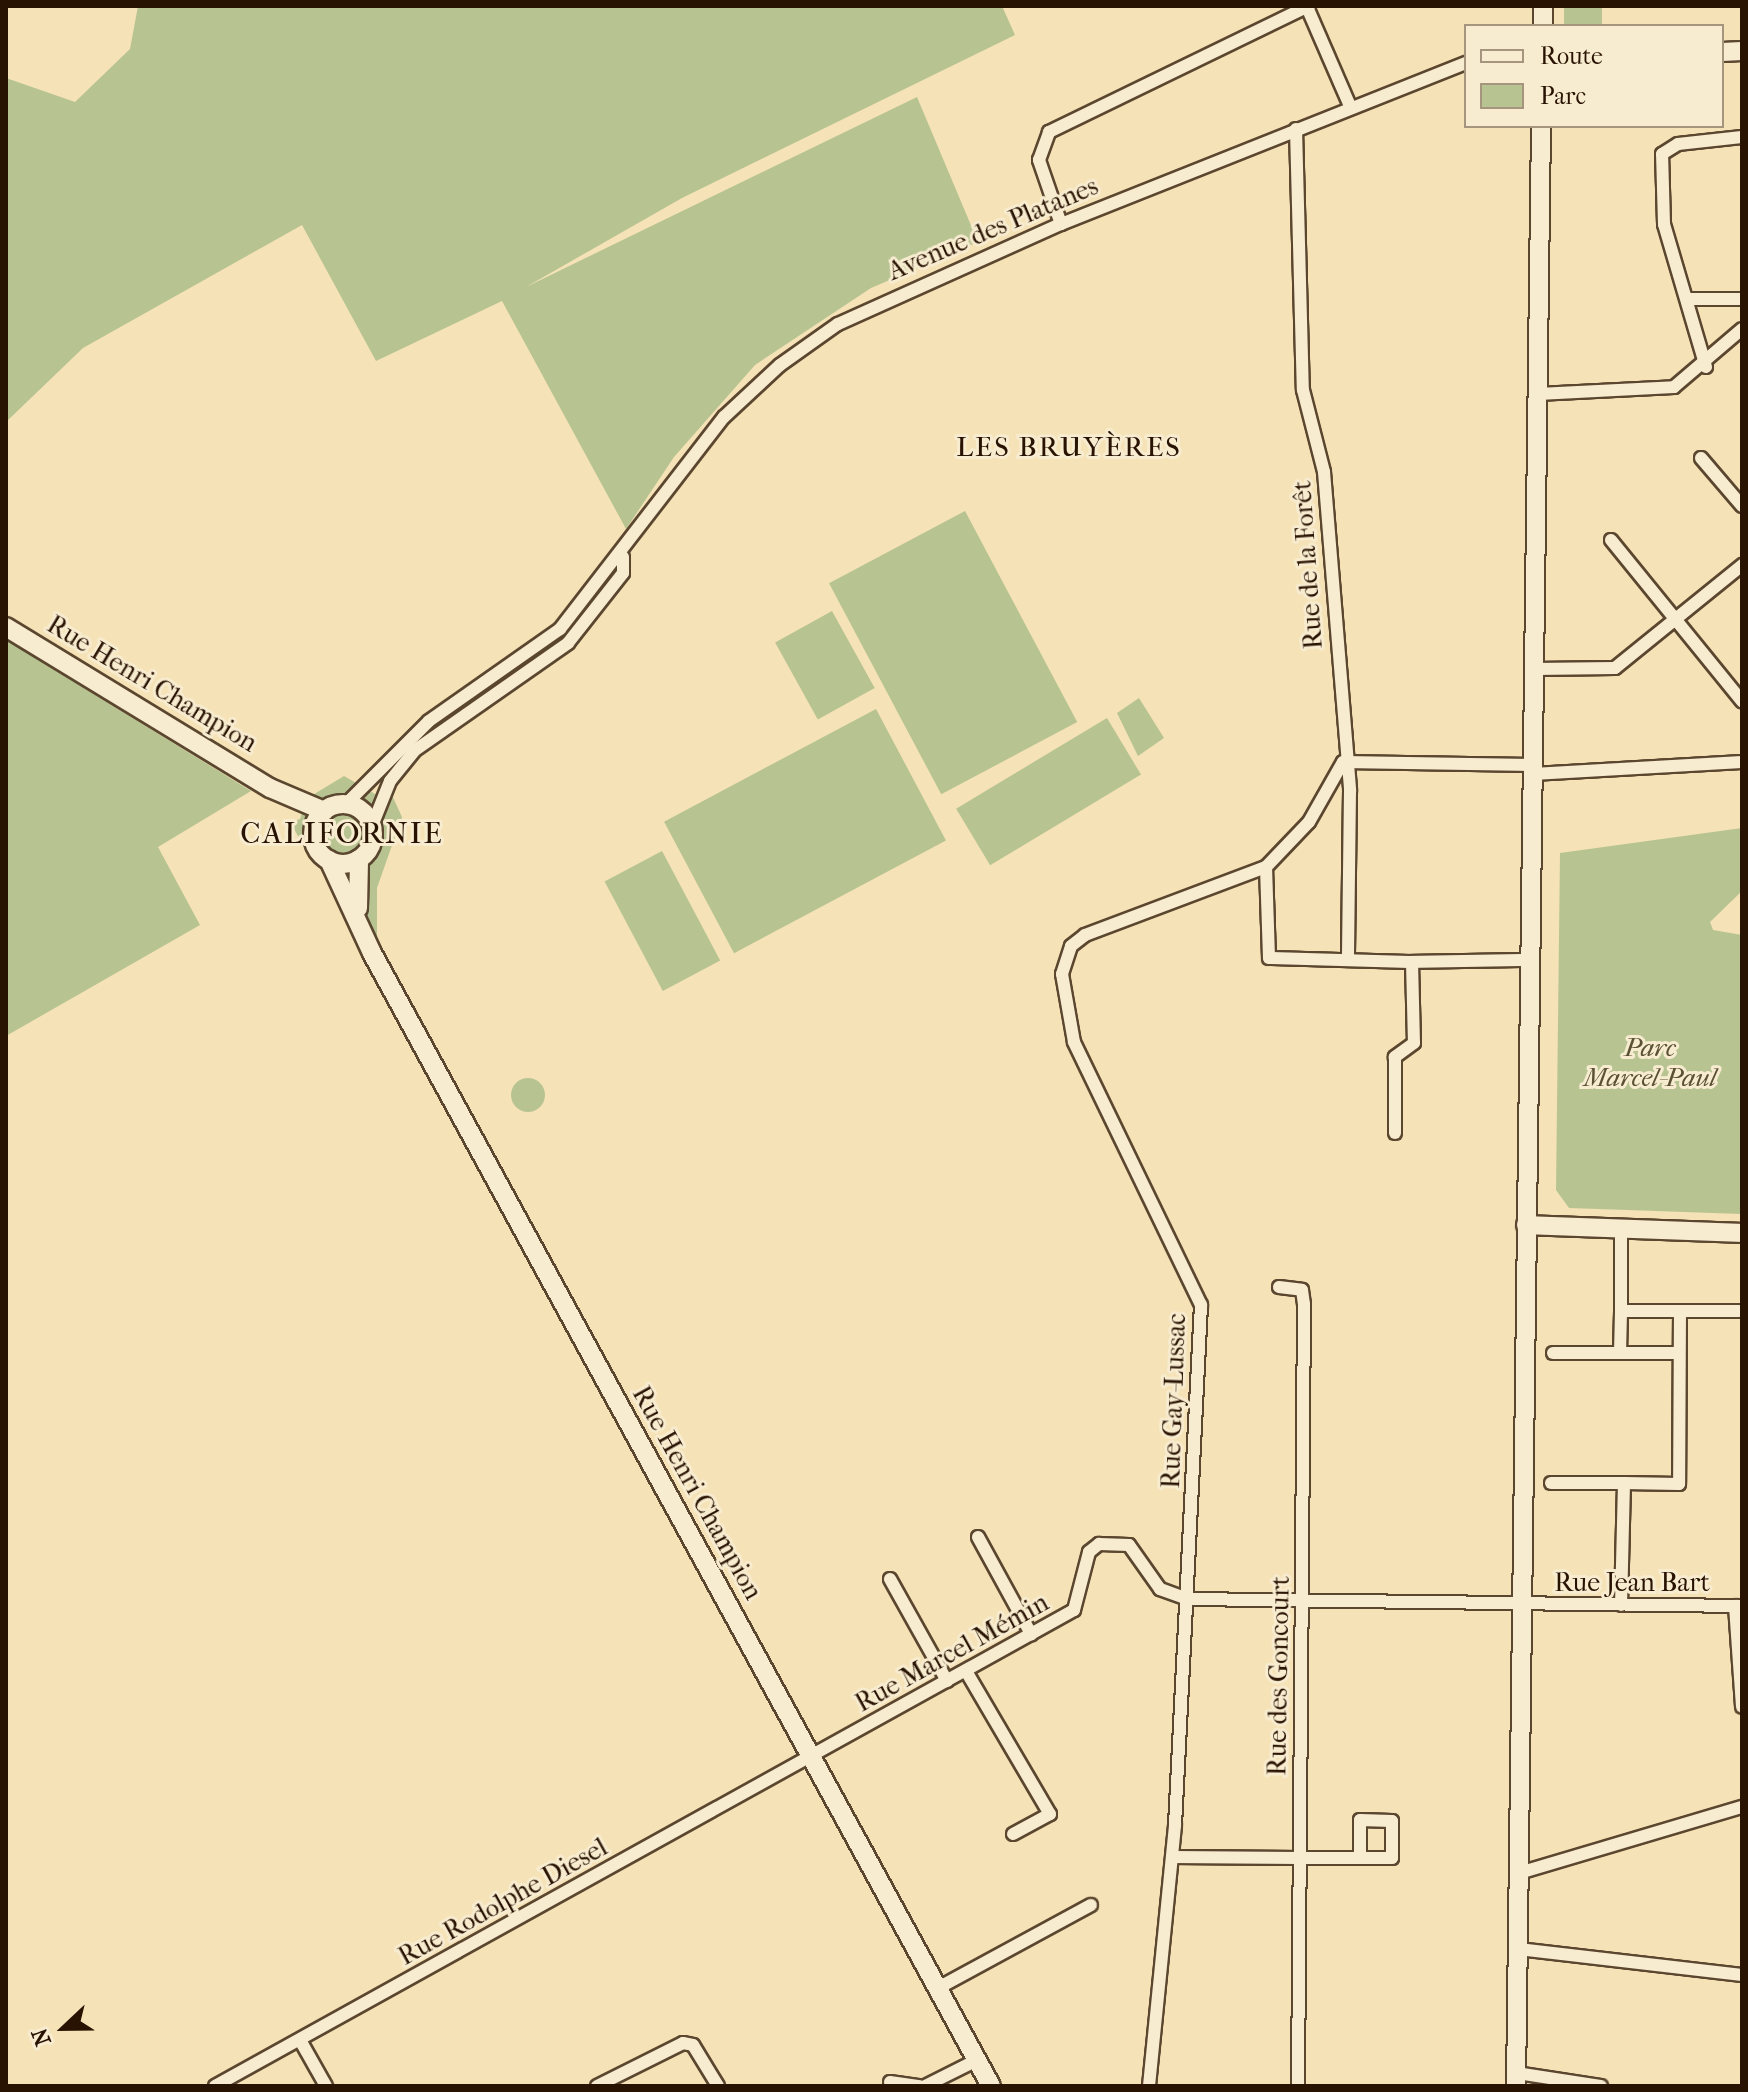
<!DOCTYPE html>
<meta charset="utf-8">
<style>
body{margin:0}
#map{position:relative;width:1748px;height:2092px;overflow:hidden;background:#f5e2b6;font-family:"IM FELL French Canon",serif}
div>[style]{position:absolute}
.green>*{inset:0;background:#b7c492;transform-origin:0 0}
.round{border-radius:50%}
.roads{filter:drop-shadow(2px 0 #5b462f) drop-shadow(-2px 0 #5b462f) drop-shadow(0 2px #5b462f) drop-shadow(0 -2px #5b462f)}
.street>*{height:12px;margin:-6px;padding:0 6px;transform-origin:6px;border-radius:6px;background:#f8ecd0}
.secondary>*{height:18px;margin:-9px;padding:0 9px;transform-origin:9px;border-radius:9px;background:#f8ecd0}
.secondary>.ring{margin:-9px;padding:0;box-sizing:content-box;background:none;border:18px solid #f8ecd0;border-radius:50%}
span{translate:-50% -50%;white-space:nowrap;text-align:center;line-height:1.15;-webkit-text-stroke:6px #f8ecd0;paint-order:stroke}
.street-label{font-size:26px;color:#281202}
.park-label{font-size:26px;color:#5a5034;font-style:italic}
.neighbourhood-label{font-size:28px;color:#281202;letter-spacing:2px}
.quarter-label{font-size:30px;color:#281202;letter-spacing:2px}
.frame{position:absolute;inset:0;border:8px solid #281202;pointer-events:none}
.legend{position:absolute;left:1464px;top:24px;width:260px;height:104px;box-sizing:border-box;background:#f8ecd0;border:2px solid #a5957e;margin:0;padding:10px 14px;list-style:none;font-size:24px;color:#281202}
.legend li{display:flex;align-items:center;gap:16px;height:40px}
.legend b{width:40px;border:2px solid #a5957e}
.north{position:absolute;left:24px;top:1988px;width:80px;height:80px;-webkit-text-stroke:6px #f8ecd0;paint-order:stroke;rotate:248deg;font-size:22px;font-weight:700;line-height:32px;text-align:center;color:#281202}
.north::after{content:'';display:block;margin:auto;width:28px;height:36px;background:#281202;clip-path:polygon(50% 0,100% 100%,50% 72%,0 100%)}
</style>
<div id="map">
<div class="green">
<i style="clip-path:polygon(138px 6px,1002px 6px,1015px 35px,682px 198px,526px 287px,917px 97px,978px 242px,871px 288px,755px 365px,674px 457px,626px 529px,502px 301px,376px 361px,302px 225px,83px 348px,6px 422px,6px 78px,75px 102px,130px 49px)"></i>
<i style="left:1564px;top:6px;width:38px;height:20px"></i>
<i style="left:965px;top:511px;width:239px;height:154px;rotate:62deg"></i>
<i style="left:832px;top:611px;width:88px;height:65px;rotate:61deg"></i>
<i style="clip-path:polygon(6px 640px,251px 791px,158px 847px,200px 925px,6px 1036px)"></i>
<i style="clip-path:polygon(1139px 698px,1164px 738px,1138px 756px,1117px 713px)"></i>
<i style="left:876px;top:709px;width:149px;height:240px;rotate:62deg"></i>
<i style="left:1107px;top:718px;width:66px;height:176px;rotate:59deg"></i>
<i style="clip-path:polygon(344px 776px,382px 798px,391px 793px,402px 817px,377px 888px,377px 943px,339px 863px,369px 849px,369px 818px,352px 805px,330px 806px,313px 836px,306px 827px,306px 850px,290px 822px,300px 819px,306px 799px)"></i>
<i class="round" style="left:321px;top:811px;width:44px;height:44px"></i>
<i style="clip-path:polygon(1742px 828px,1742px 891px,1710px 922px,1713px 930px,1742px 935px,1742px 1214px,1569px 1208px,1556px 1190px,1560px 853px)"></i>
<i style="left:662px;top:851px;width:124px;height:65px;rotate:62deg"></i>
<i class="round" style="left:511px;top:1078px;width:34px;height:34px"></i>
</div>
<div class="roads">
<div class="street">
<i style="left:1307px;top:7px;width:108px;rotate:66.5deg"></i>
<i style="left:1296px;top:129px;width:261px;rotate:88.5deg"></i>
<i style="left:1303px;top:390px;width:85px;rotate:75.6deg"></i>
<i style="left:1324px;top:472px;width:320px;rotate:85.3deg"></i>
<i style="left:1350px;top:791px;width:168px;rotate:90.7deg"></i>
<i style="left:1061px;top:224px;width:68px;rotate:-109deg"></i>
<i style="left:1039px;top:160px;width:30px;rotate:-70deg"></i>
<i style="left:1049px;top:132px;width:289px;rotate:-25.9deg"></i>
<i style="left:1687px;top:299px;width:55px"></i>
<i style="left:1706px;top:367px;width:149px;rotate:-106.4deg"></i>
<i style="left:1664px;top:224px;width:70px;rotate:-91.6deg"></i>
<i style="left:1662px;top:154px;width:19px;rotate:-32deg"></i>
<i style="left:1678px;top:144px;width:64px;rotate:-6.2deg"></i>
<i style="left:1538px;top:394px;width:136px;rotate:-2.9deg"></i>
<i style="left:1674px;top:387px;width:89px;rotate:-40.5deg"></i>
<i style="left:1701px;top:458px;width:63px;rotate:49.5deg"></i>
<i style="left:1611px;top:540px;width:208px;rotate:50.9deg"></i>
<i style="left:1534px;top:669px;width:81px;rotate:-0.7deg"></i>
<i style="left:1615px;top:668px;width:164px;rotate:-39deg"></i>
<i style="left:1343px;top:762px;width:190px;rotate:0.9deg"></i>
<i style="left:1533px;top:774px;width:209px;rotate:-3.3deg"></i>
<i style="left:346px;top:804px;width:117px;rotate:-45deg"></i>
<i style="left:429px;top:721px;width:160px;rotate:-35.1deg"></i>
<i style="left:560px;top:629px;width:268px;rotate:-52.3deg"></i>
<i style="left:724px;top:417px;width:76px;rotate:-42.9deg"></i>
<i style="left:780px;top:365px;width:71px;rotate:-35.3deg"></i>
<i style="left:838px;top:324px;width:244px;rotate:-24.2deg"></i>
<i style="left:1061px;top:224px;width:436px;rotate:-21.7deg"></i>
<i style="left:372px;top:826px;width:48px;rotate:-68.2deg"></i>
<i style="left:390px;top:781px;width:38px;rotate:-51deg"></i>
<i style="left:414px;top:751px;width:188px;rotate:-35deg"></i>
<i style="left:568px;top:643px;width:89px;rotate:-51.8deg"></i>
<i style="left:623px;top:573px;width:16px;rotate:-90deg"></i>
<i style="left:1266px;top:867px;width:91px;rotate:88.1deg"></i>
<i style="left:1269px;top:958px;width:143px;rotate:1.6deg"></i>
<i style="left:1412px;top:962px;width:81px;rotate:88.6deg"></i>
<i style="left:1414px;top:1043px;width:24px;rotate:144deg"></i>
<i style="left:1395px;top:1057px;width:76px;rotate:90deg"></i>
<i style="left:1412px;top:962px;width:118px;rotate:-1deg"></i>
<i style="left:1621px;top:1226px;width:85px;rotate:90deg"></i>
<i style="left:1621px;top:1311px;width:59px"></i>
<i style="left:1680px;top:1311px;width:173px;rotate:90.3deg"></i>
<i style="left:1679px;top:1484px;width:55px;rotate:-179deg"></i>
<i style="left:1624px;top:1483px;width:122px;rotate:91.4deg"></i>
<i style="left:1279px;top:1287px;width:23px;rotate:7deg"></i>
<i style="left:1302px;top:1290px;width:14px;rotate:82deg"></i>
<i style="left:1304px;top:1304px;width:782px;rotate:90.44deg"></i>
<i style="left:1680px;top:1311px;width:59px"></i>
<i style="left:1553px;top:1353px;width:126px"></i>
<i style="left:1620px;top:1353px;width:42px;rotate:-88.6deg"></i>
<i style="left:1551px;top:1483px;width:73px"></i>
<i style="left:978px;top:1537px;width:111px;rotate:61.3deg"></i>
<i style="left:890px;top:1579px;width:117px;rotate:60.8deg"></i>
<i style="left:1735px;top:1606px;width:101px;rotate:86deg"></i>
<i style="left:966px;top:1671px;width:166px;rotate:59.6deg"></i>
<i style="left:1050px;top:1814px;width:42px;rotate:151.6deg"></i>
<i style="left:1172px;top:1857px;width:127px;rotate:0.5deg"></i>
<i style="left:1299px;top:1858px;width:93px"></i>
<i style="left:1392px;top:1858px;width:37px;rotate:-90deg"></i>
<i style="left:1392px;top:1821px;width:32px;rotate:-178deg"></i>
<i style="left:1360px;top:1820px;width:38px;rotate:90deg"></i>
<i style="left:1519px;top:1873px;width:233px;rotate:-16.5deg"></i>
<i style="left:1518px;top:1949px;width:226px;rotate:6.6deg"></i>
<i style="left:938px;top:1988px;width:174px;rotate:-28.5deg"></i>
<i style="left:300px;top:2040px;width:53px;rotate:60.5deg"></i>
<i style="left:1517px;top:2073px;width:85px;rotate:8.8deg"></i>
<i style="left:890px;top:2082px;width:30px;rotate:8deg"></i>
<i style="left:215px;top:2086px;width:982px;rotate:-28.99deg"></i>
<i style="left:1074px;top:1610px;width:60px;rotate:-75.5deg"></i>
<i style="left:1089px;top:1552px;width:13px;rotate:-39deg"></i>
<i style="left:1099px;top:1544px;width:30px;rotate:2deg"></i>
<i style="left:1129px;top:1545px;width:54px;rotate:54.8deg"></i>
<i style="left:1160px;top:1589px;width:29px;rotate:20deg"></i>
<i style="left:1187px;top:1599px;width:555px;rotate:0.72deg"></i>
<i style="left:597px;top:2086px;width:96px;rotate:-26.6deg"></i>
<i style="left:683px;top:2043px;width:10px;rotate:11deg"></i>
<i style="left:693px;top:2045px;width:48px;rotate:58.6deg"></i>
<i style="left:925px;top:2086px;width:58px;rotate:-26.6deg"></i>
<i style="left:1149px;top:2086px;width:262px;rotate:-84.3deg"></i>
<i style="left:1175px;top:1825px;width:521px;rotate:-87.14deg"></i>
<i style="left:1201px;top:1305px;width:292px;rotate:-115.8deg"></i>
<i style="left:1074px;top:1042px;width:69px;rotate:-100deg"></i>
<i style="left:1062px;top:974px;width:29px;rotate:-72deg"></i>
<i style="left:1071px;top:946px;width:18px;rotate:-38deg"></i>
<i style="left:1085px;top:935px;width:193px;rotate:-20.6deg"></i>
<i style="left:1266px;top:867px;width:62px;rotate:-46.3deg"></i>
<i style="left:1309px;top:822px;width:69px;rotate:-60.5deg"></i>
</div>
<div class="secondary">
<i style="left:1543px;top:6px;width:20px;rotate:90deg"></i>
<i style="left:1722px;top:52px;width:20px;rotate:-3deg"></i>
<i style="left:6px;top:627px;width:309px;rotate:31.4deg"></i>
<i style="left:270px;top:788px;width:59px;rotate:23.1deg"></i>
<i class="ring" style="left:313px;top:804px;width:42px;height:42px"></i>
<i style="left:329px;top:860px;width:102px;rotate:65.2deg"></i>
<i style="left:372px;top:953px;width:1291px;rotate:61.35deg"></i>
<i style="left:358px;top:908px;width:49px;rotate:-88.8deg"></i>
<i style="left:1526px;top:1225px;width:216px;rotate:2.1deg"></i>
<i style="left:1516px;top:2086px;width:1960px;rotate:-89.27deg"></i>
</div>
</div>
<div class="street-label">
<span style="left:993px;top:229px;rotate:-23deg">Avenue des Platanes</span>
<span style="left:1308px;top:565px;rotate:-94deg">Rue de la Forêt</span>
<span style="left:152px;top:684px;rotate:31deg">Rue Henri Champion</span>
<span style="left:1174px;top:1401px;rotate:-88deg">Rue Gay-Lussac</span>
<span style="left:697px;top:1493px;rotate:61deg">Rue Henri Champion</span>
<span style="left:1632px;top:1583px">Rue Jean Bart</span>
<span style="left:952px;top:1653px;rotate:-29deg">Rue Marcel Mémin</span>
<span style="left:1279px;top:1676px;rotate:-89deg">Rue des Goncourt</span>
<span style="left:503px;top:1902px;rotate:-29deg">Rue Rodolphe Diesel</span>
</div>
<div class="park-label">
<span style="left:1650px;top:1063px">Parc<br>Marcel-Paul</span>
</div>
<div class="neighbourhood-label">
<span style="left:1069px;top:447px">LES BRUYÈRES</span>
</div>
<div class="quarter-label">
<span style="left:342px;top:834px">CALIFORNIE</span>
</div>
<div class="frame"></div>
<ul class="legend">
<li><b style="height:10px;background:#f8ecd0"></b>Route</li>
<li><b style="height:22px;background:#b7c492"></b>Parc</li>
</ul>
<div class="north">N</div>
</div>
